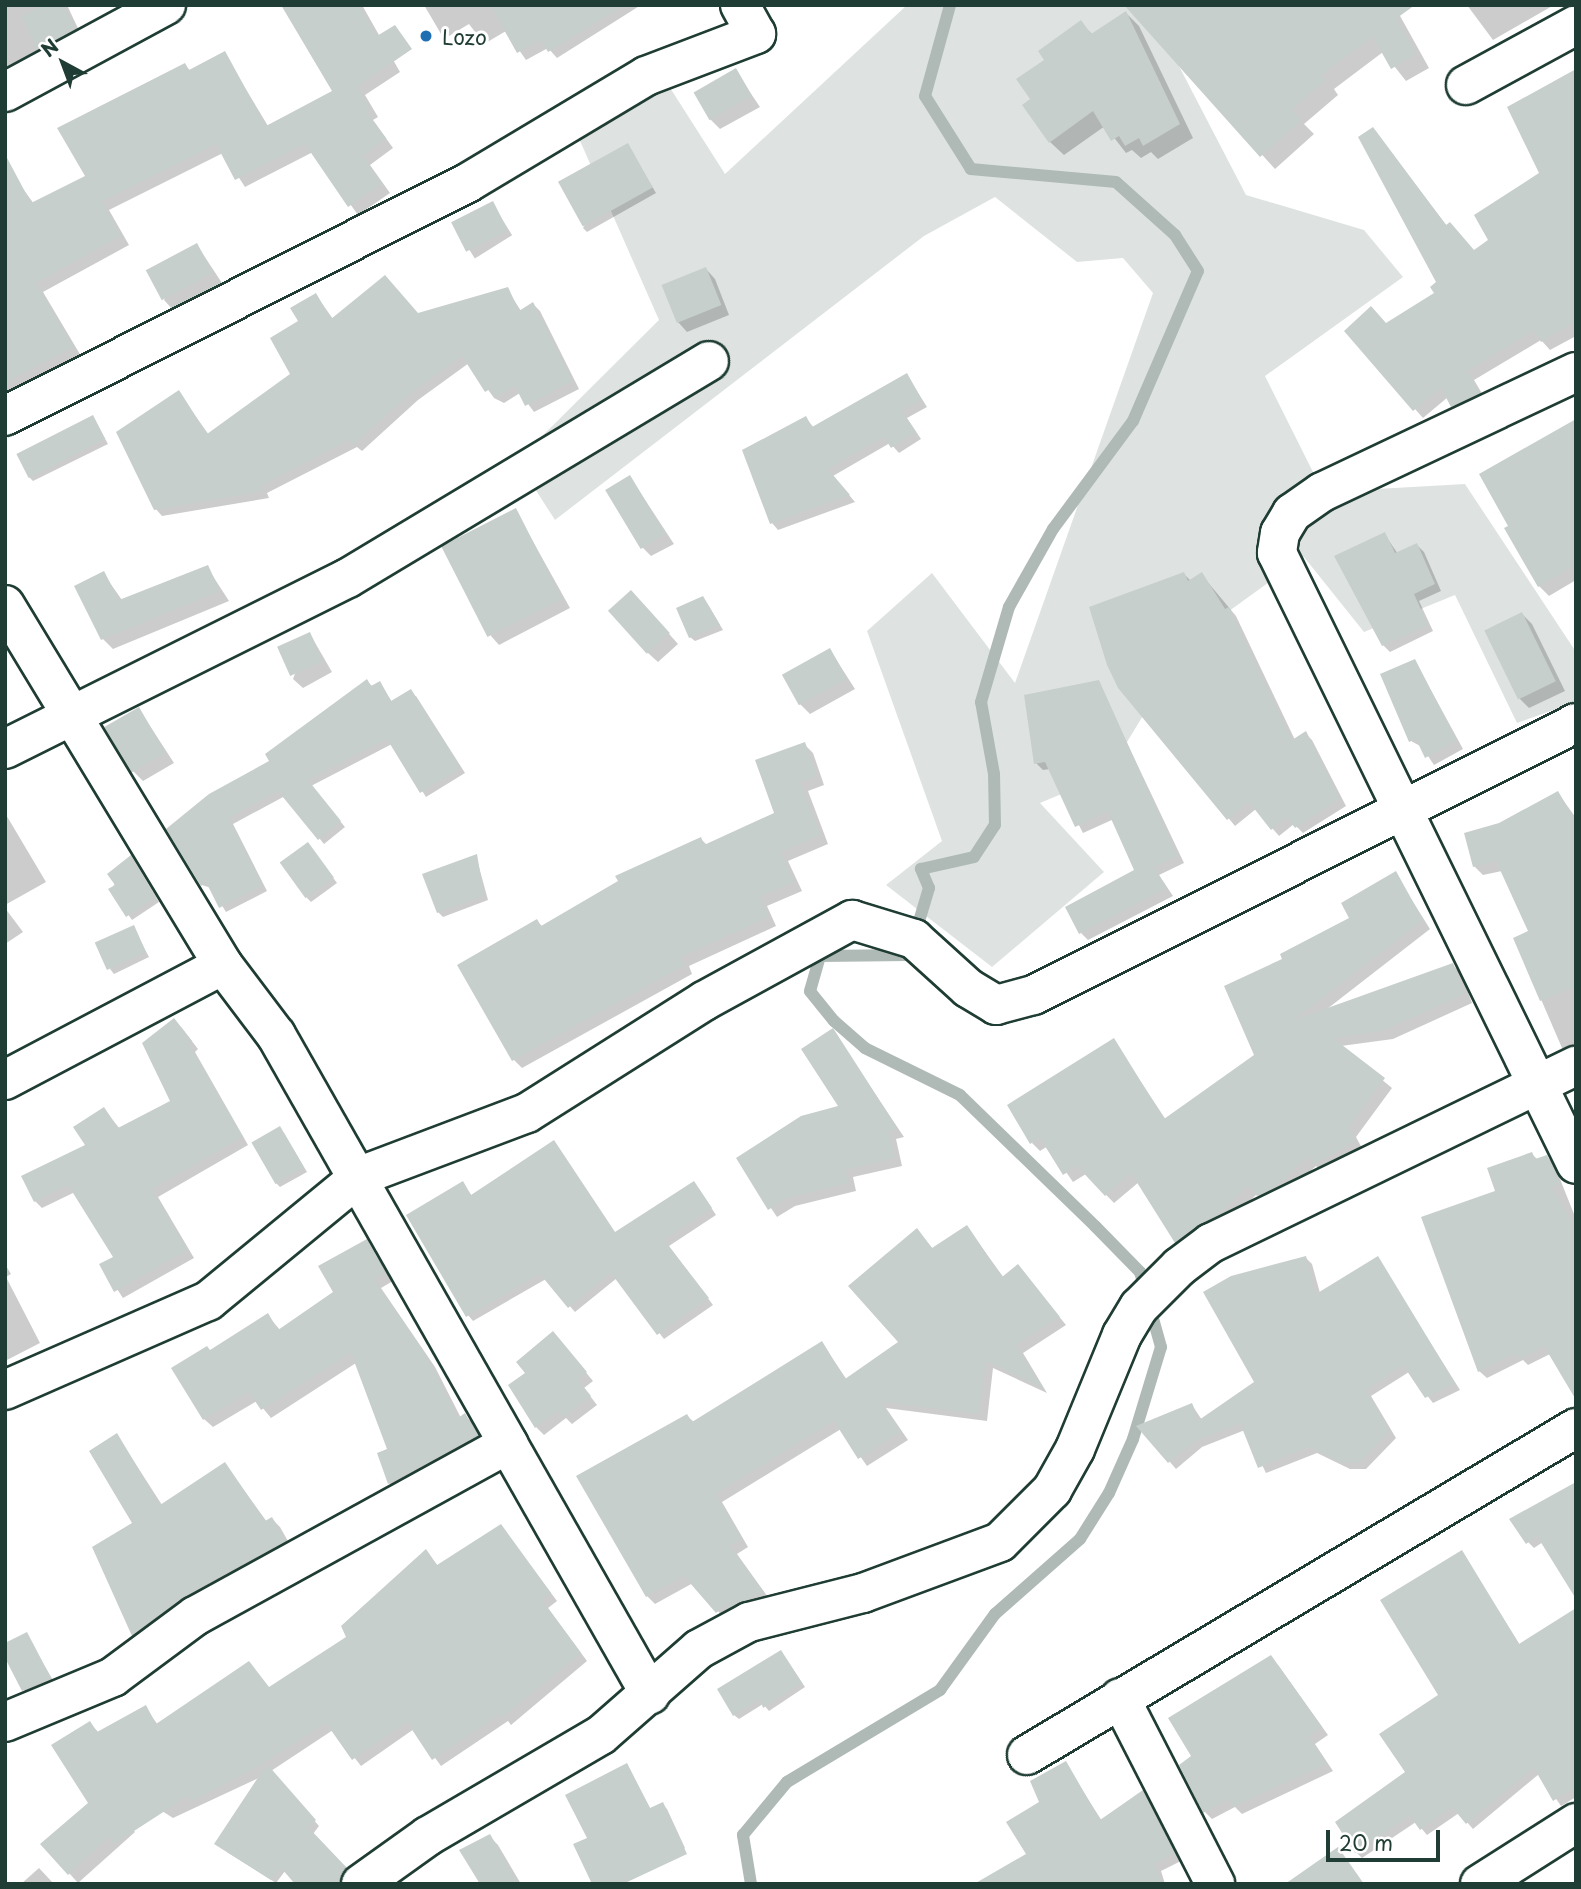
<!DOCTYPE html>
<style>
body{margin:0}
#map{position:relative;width:1581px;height:1889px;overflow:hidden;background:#fff;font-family:"Playpen Sans",sans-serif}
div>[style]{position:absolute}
.green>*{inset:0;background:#dee3e2}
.shadow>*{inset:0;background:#0003;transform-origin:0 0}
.stream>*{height:12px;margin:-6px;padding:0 6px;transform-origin:6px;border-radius:6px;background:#afbab7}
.building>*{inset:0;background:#c7cfcc;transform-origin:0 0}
.roads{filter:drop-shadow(2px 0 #1f3d34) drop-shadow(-2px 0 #1f3d34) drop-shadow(0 2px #1f3d34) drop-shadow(0 -2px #1f3d34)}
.minor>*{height:38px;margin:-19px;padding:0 19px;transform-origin:19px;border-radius:19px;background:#fff}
.dots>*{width:19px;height:19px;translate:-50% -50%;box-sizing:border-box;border:4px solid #fff;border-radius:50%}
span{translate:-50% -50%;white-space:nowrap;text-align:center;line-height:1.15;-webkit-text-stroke:6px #fff;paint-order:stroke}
.poi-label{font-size:21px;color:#1f3d34}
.left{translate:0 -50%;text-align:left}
.frame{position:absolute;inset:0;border:7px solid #1f3d34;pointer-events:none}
.north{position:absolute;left:28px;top:28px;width:70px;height:70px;-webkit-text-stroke:5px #fff;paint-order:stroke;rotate:319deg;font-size:19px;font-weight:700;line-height:28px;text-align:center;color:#1f3d34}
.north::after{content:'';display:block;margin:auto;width:24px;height:32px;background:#1f3d34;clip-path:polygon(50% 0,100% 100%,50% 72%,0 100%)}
.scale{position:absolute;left:1326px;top:1830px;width:114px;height:32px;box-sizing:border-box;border:4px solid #1f3d34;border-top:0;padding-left:9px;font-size:21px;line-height:24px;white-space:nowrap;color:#1f3d34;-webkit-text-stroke:5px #fff;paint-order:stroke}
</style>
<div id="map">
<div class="green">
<i style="clip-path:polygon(907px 5px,1165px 5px,1154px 18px,1246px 195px,1364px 230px,1403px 277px,1265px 376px,1323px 492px,1465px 484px,1576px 652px,1576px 702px,1517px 723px,1455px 595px,1364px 632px,1304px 557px,1189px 640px,1107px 775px,1040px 803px,1104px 872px,992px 967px,886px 885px,942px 841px,867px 631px,932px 573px,1015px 683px,1153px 293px,1123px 258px,1077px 262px,995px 197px,924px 236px,555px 520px,517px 461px,659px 320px,577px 134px,667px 83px,725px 174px)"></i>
</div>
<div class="shadow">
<i style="clip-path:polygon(5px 5px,67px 5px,83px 39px,5px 81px)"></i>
<i style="clip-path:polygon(283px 5px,362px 5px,400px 72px,365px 95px,378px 117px,373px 120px,393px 148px,370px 165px,390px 193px,358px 215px,313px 152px,245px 187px,223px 153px,109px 210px,129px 245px,43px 292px,81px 356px,5px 397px,5px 184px,16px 179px,34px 204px,88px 176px,184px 65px,191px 71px,224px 53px,268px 126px,334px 92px)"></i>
<i style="clip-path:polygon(424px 5px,641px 5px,557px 58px,548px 48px,526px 60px,506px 31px,484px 44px,469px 24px,444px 39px)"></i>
<i style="clip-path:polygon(1394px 5px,1429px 68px,1406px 81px,1383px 52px,1334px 89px,1338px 95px,1304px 124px,1314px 134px,1275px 169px,1131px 10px)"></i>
<i style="clip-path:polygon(1467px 5px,1554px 5px,1493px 40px)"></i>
<i style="clip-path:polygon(1126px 13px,1139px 26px,1193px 138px,1158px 159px,1151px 152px,1141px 158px,1132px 150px,1126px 153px,1105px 126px,1064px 155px,1050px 142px,1033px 99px,1046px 60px,1081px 23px,1093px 35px)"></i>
<i style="clip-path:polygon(735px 70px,760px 107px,720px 129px,710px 119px)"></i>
<i style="clip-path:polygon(1576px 72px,1576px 336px,1550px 350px,1541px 340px,1474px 380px,1487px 402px,1461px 414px,1448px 397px,1423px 418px,1346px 331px,1386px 325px,1436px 294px,1439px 283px,1373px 129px,1447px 226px,1474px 252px,1491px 241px,1541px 173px)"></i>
<i style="clip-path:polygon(628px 146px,656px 193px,587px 232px,583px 228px)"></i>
<i style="left:492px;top:203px;width:38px;height:44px;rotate:58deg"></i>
<i style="clip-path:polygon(197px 245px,222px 283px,173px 310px,164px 300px)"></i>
<i style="clip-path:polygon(706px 269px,715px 279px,729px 315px,687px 332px,678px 322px)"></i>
<i style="clip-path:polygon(507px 289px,521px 311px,533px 304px,540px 311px,579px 389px,534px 412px,520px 393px,504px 403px,494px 398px,469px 363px,418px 400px,362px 451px,357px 447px,267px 493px,269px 498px,162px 516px,155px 508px,179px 393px,209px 435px,293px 374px,300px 321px,316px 295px,333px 319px,418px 314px)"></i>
<i style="clip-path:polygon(907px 375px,927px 407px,907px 418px,921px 439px,899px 453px,890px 443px,833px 476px,855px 502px,778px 530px,772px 523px,806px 418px,814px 428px)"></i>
<i style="clip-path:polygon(93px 417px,108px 444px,33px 481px,29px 477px)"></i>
<i style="clip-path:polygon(1576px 426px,1576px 580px,1549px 596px,1539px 586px)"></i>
<i style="clip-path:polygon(630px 477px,674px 544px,651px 556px,641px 546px)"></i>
<i style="clip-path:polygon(516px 511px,570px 608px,499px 645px,491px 636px)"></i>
<i style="clip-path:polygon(1385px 535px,1398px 554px,1417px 545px,1424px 552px,1441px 591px,1419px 601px,1433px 631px,1390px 652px,1383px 645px)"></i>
<i style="clip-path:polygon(207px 567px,229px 601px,113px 649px,103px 639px,103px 573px,122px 600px)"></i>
<i style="clip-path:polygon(1184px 574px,1191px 581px,1201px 574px,1236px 616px,1295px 740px,1305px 733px,1312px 740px,1346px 806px,1303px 833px,1294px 824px,1279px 836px,1256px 809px,1235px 826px,1120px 687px)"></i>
<i style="clip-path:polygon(641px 602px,678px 644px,658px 662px,648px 653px)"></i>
<i style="clip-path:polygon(707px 603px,723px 630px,695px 641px,690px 637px)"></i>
<i style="clip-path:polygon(1522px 614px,1532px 624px,1565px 691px,1529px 708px,1520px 699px)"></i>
<i style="clip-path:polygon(310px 634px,332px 672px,303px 688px,293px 679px)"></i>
<i style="clip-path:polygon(830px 650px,855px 689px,810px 714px,800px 704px)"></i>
<i style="clip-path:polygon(1415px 661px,1463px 749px,1434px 765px,1422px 747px,1411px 741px)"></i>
<i style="clip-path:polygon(367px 681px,373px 687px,380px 683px,392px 702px,416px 696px,465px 773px,426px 797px,392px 744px,311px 786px,345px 827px,324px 844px,285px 796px,233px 824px,267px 891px,226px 912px,211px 888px,202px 885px,168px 829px,271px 761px)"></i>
<i style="clip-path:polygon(1098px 682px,1184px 863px,1159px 875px,1173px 896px,1088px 940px,1081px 933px,1136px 871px,1114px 819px,1083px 833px,1050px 769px,1043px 770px,1036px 763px)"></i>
<i style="clip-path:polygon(139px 709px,174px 763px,143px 781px,133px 771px)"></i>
<i style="clip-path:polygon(804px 744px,813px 753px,824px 785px,808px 791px,828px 844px,788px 861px,802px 891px,767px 906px,776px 926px,689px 966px,692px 974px,522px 1068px,514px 1060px,537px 921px,543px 927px,701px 839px,707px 845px,776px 814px)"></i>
<i style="clip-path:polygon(1558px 793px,1576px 818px,1576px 1053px,1571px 1057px,1562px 1048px,1515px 939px,1530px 932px,1502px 871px,1483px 875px,1474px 866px,1500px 825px)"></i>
<i style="clip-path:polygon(5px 813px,46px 882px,5px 905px)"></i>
<i style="clip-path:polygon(312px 849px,337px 883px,311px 902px,307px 898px)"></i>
<i style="clip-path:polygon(476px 856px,488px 900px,443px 917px,438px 912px)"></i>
<i style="clip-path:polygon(131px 858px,159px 902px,132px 920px,111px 890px)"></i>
<i style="clip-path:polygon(1395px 873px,1430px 929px,1327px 1009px,1453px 965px,1461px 974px,1472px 1003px,1393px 1039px,1341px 1046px,1392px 1088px,1356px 1137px,1363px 1150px,1323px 1173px,1316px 1166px,1282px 1196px,1267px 1204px,1257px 1194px,1226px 1224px,1185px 1250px,1139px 1182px,1114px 1203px,1086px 1174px,1073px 1182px,1048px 1146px,1040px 1151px,1032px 1143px,1114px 1041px,1166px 1120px,1257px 1056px,1285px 960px,1352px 919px)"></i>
<i style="clip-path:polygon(5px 908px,23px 932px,5px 944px)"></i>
<i style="clip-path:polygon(133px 927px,149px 957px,114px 974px,110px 969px)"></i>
<i style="clip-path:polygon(181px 1027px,198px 1049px,195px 1052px,248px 1145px,158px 1197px,194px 1258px,123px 1298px,101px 1265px,115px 1257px,75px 1192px,42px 1208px,35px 1201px,87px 1145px,104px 1109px,120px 1129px,174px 1100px)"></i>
<i style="clip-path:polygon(832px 1030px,904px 1137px,896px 1139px,902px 1166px,853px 1177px,856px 1191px,795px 1206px,777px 1217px,738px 1159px,841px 1107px)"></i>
<i style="clip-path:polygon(284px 1133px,307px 1172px,280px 1187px,276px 1183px)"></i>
<i style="clip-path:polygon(554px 1142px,616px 1234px,699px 1189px,716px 1215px,669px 1246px,713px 1305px,664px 1339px,617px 1278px,575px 1312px,546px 1279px,473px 1321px,468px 1315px,463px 1184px,472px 1196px)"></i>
<i style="clip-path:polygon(1532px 1154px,1538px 1160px,1547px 1157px,1554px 1164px,1576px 1219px,1576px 1393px,1550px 1354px,1528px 1365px,1523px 1360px,1487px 1378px,1479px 1371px,1497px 1192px)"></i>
<i style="clip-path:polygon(967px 1227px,1004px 1278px,1018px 1266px,1066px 1325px,1023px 1353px,1047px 1393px,993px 1368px,987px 1421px,886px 1408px,908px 1440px,867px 1466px,841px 1429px,722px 1502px,748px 1547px,737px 1554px,770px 1600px,726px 1620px,693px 1583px,655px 1604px,647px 1596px,687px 1416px,694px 1422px,822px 1343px,847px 1380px,901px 1343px,917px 1230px,933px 1249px)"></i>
<i style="clip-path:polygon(366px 1241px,393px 1281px,381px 1288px,435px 1367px,461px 1418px,465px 1416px,474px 1424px,485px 1445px,398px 1492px,389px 1483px,389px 1450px,356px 1363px,271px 1418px,257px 1401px,213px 1427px,204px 1419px,211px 1352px,267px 1315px,281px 1331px,336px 1293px)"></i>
<i style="clip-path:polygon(1306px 1258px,1312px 1264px,1320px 1293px,1377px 1258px,1460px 1390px,1433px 1403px,1409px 1372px,1371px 1396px,1396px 1438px,1366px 1469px,1350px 1469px,1317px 1453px,1266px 1473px,1245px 1430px,1202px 1447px,1176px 1469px,1139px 1426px,1192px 1405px,1202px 1420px,1256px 1383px)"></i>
<i style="clip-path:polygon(5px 1264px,11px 1274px,6px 1277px,40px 1343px,5px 1361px)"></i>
<i style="clip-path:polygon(560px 1341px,593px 1381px,584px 1388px,597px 1405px,572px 1424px,566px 1418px,544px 1435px,536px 1427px,528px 1374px)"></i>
<i style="clip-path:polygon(117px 1435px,162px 1505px,225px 1464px,267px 1522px,272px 1519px,280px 1527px,293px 1550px,141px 1643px,133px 1635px,134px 1523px)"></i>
<i style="clip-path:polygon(1576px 1484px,1543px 1542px,1534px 1548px,1528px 1542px)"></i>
<i style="clip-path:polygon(501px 1526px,557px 1601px,548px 1608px,587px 1661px,511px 1725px,508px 1721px,441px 1766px,414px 1729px,361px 1766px,333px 1730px,271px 1771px,319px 1826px,276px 1883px,227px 1852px,261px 1777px,173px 1818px,65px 1749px,90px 1723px,99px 1733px,145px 1707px,158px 1725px,270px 1688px,348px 1638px,426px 1551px,438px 1566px)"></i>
<i style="clip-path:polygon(1462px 1552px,1520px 1645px,1576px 1610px,1576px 1797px,1561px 1806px,1539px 1774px,1473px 1829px,1459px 1813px,1427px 1835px,1416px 1822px,1362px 1858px,1356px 1852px,1407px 1773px,1440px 1695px)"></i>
<i style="clip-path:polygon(26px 1634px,54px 1682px,28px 1694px,24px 1690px)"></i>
<i style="clip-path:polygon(785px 1657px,805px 1687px,769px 1711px,763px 1704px,739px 1719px,734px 1715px)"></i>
<i style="clip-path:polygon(1278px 1665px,1328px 1735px,1315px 1744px,1333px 1771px,1242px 1814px,1235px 1807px,1212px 1819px,1205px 1812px,1194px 1757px)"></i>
<i style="clip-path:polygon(1065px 1763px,1102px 1821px,1142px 1793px,1149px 1799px,1181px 1861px,1161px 1871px,1165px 1884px,1085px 1884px,1041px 1803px)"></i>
<i style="clip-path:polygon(627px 1765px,651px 1810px,663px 1805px,667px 1809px,685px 1848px,623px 1884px,589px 1839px)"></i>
<i style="clip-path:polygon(110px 1803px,135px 1832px,78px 1883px,69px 1873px)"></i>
<i style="clip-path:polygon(489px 1836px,498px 1845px,521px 1884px,482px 1884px)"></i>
<i style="clip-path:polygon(39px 1868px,54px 1884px,21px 1884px)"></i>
</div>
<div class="stream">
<i style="left:751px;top:1884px;width:50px;rotate:-99.3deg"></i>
<i style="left:743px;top:1835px;width:69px;rotate:-50.3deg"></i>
<i style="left:787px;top:1782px;width:179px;rotate:-31deg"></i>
<i style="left:940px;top:1690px;width:94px;rotate:-54.1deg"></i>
<i style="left:995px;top:1614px;width:113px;rotate:-41.4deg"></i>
<i style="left:1080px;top:1539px;width:54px;rotate:-57.8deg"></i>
<i style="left:1109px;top:1493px;width:59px;rotate:-66deg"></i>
<i style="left:1133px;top:1439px;width:96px;rotate:-73.1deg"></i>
<i style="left:1161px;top:1347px;width:78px;rotate:-105.6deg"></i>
<i style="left:1140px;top:1272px;width:64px;rotate:-134.4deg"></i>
<i style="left:1095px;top:1226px;width:188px;rotate:-135.9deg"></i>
<i style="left:960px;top:1095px;width:106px;rotate:-153.7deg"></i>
<i style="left:865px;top:1048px;width:41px;rotate:-138.9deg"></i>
<i style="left:834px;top:1021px;width:38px;rotate:-129deg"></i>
<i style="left:810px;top:991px;width:36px;rotate:-74deg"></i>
<i style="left:820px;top:956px;width:89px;rotate:-0.6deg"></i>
<i style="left:909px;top:955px;width:70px;rotate:-73.4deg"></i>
<i style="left:929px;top:888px;width:21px;rotate:-113deg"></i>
<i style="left:921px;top:869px;width:54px;rotate:-12.8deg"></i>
<i style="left:974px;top:857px;width:38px;rotate:-57deg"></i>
<i style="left:995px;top:825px;width:51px;rotate:-91.1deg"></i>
<i style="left:994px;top:774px;width:73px;rotate:-100.2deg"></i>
<i style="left:981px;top:702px;width:99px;rotate:-73.6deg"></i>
<i style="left:1009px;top:607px;width:90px;rotate:-60.6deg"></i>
<i style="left:1053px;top:529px;width:134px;rotate:-53.5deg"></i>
<i style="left:1133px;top:421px;width:163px;rotate:-66.6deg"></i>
<i style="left:1198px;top:271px;width:43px;rotate:-122.6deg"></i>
<i style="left:1175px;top:235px;width:79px;rotate:-138.1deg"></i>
<i style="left:1116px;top:182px;width:146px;rotate:-174.9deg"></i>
<i style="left:971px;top:169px;width:86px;rotate:-122.2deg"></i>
<i style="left:925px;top:96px;width:94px;rotate:-74.6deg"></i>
</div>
<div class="building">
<i style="clip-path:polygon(43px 5px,64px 5px,75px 29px,37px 50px,21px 16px)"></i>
<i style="clip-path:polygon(281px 5px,359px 5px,377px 36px,395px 25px,412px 49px,358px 86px,370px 108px,366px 111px,386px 138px,363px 156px,382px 184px,348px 207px,305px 144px,235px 180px,216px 144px,102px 201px,121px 236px,36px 283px,74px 347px,5px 383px,5px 154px,31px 203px,85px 176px,57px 128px,185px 63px,189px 70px,225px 51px,266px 126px,332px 91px)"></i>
<i style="clip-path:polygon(490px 5px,625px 5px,548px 52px,541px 40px,517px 53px)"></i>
<i style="clip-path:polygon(1124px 5px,1415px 5px,1397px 18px,1417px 54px,1391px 69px,1373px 37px,1321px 75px,1326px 80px,1292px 109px,1302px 120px,1260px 157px)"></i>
<i style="clip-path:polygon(1126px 11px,1180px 124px,1143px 146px,1139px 138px,1125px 146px,1119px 136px,1111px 141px,1093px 111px,1049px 143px,1022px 105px,1030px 99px,1016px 79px,1044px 60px,1038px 51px,1081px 20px,1091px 34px)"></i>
<i style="left:736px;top:68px;width:32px;height:49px;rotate:60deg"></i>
<i style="clip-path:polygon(1576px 69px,1576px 321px,1541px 342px,1534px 331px,1467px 371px,1480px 393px,1451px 407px,1441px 388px,1413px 411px,1344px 331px,1371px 306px,1386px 323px,1434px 293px,1430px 287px,1436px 282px,1358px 137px,1373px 127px,1446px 225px,1450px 222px,1474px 250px,1488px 240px,1474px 215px,1539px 173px,1507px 107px)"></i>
<i style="left:628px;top:143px;width:51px;height:80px;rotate:61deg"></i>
<i style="left:493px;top:201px;width:33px;height:47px;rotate:63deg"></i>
<i style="left:197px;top:243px;width:34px;height:58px;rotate:62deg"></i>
<i style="left:706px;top:267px;width:41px;height:48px;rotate:68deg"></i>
<i style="clip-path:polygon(385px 275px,418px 313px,508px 287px,519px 311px,533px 302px,573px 381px,525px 406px,515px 386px,496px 397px,490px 389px,485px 392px,462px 356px,411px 393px,353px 445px,349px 440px,261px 486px,264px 491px,154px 510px,116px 432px,179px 390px,207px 434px,290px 374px,270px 338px,298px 321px,290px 308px,316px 293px,331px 319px)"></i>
<i style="clip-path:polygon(907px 373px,922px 400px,902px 411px,916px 432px,891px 448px,884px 437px,828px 469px,850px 495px,770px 524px,742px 450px,806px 416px,812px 427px)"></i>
<i style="left:93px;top:415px;width:27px;height:86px;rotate:63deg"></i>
<i style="clip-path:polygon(1576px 419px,1576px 565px,1538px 587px,1504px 528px,1508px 526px,1479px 474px)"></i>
<i style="left:630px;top:475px;width:69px;height:29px;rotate:59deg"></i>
<i style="left:516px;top:508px;width:102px;height:84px;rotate:63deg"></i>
<i style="clip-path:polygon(1385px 532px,1395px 553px,1417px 543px,1435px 584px,1414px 594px,1428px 625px,1382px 646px,1334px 556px)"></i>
<i style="clip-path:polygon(208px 565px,220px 591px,101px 640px,74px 586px,104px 571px,119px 600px)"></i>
<i style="clip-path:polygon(1184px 572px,1188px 581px,1202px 572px,1225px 609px,1229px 607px,1292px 740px,1306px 731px,1340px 799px,1295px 828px,1287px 817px,1271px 830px,1249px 802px,1227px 820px,1118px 688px,1107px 665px,1089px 607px)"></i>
<i style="left:631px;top:590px;width:58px;height:31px;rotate:48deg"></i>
<i style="clip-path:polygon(703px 596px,720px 625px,689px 638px,676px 608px)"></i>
<i style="left:1522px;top:612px;width:77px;height:42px;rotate:64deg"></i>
<i style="left:310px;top:632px;width:32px;height:36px;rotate:66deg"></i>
<i style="left:830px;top:648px;width:35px;height:55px;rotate:61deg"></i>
<i style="clip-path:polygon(1415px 659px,1457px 741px,1425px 758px,1416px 739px,1409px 742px,1380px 674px)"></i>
<i style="clip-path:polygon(367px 679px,371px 686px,380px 681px,391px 701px,411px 689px,461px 768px,420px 793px,387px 739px,308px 780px,341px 821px,318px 840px,278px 791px,229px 818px,263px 886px,219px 908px,206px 882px,201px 886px,166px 829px,209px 794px,269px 761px,265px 754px)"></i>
<i style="clip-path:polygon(1099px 680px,1178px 856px,1154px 867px,1167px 888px,1079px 934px,1065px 907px,1134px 870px,1108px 812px,1075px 827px,1045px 762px,1034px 764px,1024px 695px)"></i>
<i style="left:139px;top:707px;width:53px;height:40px;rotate:60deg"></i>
<i style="clip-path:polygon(805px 742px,817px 776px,800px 782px,821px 835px,781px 852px,794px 882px,760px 897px,769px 917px,681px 957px,685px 965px,512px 1061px,457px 965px,537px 919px,541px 926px,618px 881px,615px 876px,701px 837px,704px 845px,774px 813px,755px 760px)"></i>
<i style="clip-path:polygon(1558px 791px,1576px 822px,1576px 987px,1540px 1001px,1513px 938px,1528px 931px,1496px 861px,1473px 867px,1464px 833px,1499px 823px)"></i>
<i style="left:308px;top:842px;width:44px;height:35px;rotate:54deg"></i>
<i style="clip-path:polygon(477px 854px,484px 896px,437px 913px,422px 874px)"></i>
<i style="clip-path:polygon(131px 855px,156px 897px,126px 917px,108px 889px,115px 885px,107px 874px)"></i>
<i style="clip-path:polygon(1396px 871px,1423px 920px,1294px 1020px,1453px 963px,1465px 994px,1383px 1031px,1333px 1038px,1385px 1078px,1349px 1127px,1356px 1141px,1313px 1165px,1309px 1156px,1274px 1188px,1257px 1196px,1248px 1186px,1217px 1216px,1175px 1243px,1131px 1173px,1105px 1196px,1077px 1166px,1063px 1175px,1040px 1138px,1030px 1144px,1007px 1105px,1114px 1038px,1164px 1119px,1254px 1055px,1224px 986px,1282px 959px,1280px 954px,1349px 918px,1341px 903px)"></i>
<i style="left:134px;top:925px;width:30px;height:43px;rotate:66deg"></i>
<i style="clip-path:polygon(174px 1018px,192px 1041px,189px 1044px,243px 1137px,152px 1189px,188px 1250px,114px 1292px,99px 1264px,113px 1257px,68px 1185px,34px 1202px,21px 1176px,85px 1145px,73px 1127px,104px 1107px,118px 1128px,170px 1101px,142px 1043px)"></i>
<i style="clip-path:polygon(833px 1028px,898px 1129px,889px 1131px,895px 1158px,846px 1170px,849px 1183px,787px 1198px,768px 1210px,736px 1158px,801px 1116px,838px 1106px,801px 1049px)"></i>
<i style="left:280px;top:1126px;width:48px;height:33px;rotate:60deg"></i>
<i style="clip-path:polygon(554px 1140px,615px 1232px,694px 1181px,712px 1208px,664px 1240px,709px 1298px,657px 1335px,611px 1273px,568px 1308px,540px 1274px,466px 1317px,406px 1215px,463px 1181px,471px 1195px)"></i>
<i style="clip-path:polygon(1532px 1152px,1535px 1159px,1547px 1155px,1561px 1184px,1552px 1187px,1576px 1229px,1576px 1400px,1544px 1346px,1519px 1359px,1516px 1353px,1478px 1372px,1421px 1217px,1495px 1191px,1487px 1168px)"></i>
<i style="clip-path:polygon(967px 1225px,1002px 1277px,1018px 1264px,1060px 1317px,1016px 1345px,1043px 1388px,986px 1361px,979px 1414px,881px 1402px,901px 1432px,858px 1459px,834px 1421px,716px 1494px,742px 1539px,730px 1546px,764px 1592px,728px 1609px,726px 1605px,716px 1613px,684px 1576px,646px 1597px,576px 1476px,687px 1414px,692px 1422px,822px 1341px,845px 1379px,898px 1342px,848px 1286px,917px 1228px,932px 1248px)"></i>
<i style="clip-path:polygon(367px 1239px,385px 1272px,374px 1279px,427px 1356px,458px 1418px,465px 1413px,478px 1436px,388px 1484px,377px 1453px,387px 1449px,351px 1353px,261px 1410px,249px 1392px,203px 1420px,171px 1368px,207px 1346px,210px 1350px,268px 1313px,278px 1330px,333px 1292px,318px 1266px)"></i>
<i style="clip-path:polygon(1306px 1256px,1316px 1294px,1378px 1256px,1455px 1383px,1425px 1398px,1403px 1365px,1366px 1390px,1390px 1431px,1359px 1463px,1342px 1463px,1309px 1447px,1258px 1468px,1240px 1423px,1196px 1441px,1168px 1463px,1136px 1426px,1192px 1403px,1199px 1420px,1254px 1382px,1203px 1292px,1231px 1276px)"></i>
<i style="clip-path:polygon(553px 1331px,587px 1372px,578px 1380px,591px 1396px,563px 1418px,558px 1411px,535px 1428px,508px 1385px,525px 1373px,516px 1362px)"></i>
<i style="clip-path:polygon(117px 1433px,160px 1505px,225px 1462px,265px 1521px,272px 1517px,286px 1541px,184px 1597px,132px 1636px,92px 1547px,132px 1523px,89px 1451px)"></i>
<i style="clip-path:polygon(1576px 1482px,1576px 1599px,1537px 1536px,1526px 1544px,1509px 1519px)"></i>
<i style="clip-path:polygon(501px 1524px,551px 1593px,542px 1600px,581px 1653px,502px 1718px,499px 1715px,432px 1760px,407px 1722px,352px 1760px,326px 1723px,256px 1768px,191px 1802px,188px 1796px,114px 1844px,109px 1837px,68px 1875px,40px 1844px,88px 1803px,51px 1745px,90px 1721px,97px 1732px,146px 1705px,156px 1724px,249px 1661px,269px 1687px,346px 1637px,341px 1626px,426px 1549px,437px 1565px)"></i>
<i style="clip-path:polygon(1462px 1550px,1519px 1644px,1576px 1608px,1576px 1787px,1553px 1801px,1534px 1768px,1466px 1824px,1452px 1807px,1420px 1830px,1410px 1816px,1355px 1853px,1335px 1822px,1405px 1772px,1379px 1734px,1438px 1695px,1380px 1600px)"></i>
<i style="clip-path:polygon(27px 1632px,51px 1678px,22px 1691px,5px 1658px,5px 1643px)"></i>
<i style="clip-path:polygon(781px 1650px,802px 1683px,763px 1708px,760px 1699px,733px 1716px,717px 1689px)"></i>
<i style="clip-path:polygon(1271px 1655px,1322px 1727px,1309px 1736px,1327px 1764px,1233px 1807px,1229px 1799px,1203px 1813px,1179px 1765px,1191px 1756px,1168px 1718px)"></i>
<i style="clip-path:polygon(1066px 1761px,1100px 1820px,1143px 1790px,1175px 1853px,1155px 1864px,1162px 1884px,974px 1884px,1026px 1854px,1006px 1822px,1039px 1802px,1030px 1781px)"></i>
<i style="clip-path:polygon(627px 1763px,650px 1808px,663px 1802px,687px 1854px,623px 1884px,592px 1884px,573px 1844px,587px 1838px,565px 1795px)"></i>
<i style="clip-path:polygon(267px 1764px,316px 1820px,308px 1827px,347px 1868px,340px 1884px,295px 1884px,282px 1869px,271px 1880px,214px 1844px)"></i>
<i style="clip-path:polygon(490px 1834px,519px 1884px,480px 1884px,459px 1850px)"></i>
<i style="clip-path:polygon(1338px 1847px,1364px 1884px,1285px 1884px)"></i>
</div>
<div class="roads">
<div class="minor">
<i style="left:1466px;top:85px;width:125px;rotate:-28.6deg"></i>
<i style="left:5px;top:92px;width:183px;rotate:-28.4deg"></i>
<i style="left:1576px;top:372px;width:281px;rotate:154.7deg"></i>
<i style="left:1322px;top:492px;width:37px;rotate:145deg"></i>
<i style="left:1292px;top:513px;width:23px;rotate:121deg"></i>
<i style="left:1280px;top:533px;width:20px;rotate:99deg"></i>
<i style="left:1277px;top:553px;width:680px;rotate:63.92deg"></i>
<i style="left:5px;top:416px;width:520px;rotate:-26.76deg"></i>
<i style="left:469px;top:182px;width:206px;rotate:-30.9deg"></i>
<i style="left:646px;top:76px;width:118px;rotate:-20.9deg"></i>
<i style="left:756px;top:34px;width:33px;rotate:-119deg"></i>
<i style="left:5px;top:605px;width:421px;rotate:58.8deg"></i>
<i style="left:223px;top:965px;width:88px;rotate:52.9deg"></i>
<i style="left:276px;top:1035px;width:470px;rotate:60.4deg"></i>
<i style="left:508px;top:1444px;width:357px;rotate:151.2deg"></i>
<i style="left:195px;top:1616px;width:102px;rotate:143.4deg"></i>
<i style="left:113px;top:1677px;width:117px;rotate:157.4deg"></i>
<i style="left:5px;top:749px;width:383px;rotate:-26.5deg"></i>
<i style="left:348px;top:578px;width:421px;rotate:-31deg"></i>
<i style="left:5px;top:1080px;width:246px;rotate:-27.8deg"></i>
<i style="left:5px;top:1390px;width:222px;rotate:-23.7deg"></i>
<i style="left:208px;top:1301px;width:197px;rotate:-39.4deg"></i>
<i style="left:360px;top:1176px;width:178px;rotate:-20.7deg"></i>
<i style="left:527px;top:1113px;width:209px;rotate:-32.3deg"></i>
<i style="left:704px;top:1001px;width:169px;rotate:-28.7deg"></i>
<i style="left:852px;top:920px;width:65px;rotate:17deg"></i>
<i style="left:914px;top:939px;width:73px;rotate:42.2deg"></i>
<i style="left:968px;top:988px;width:33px;rotate:31deg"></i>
<i style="left:996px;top:1005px;width:39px;rotate:-15deg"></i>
<i style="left:1034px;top:995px;width:606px;rotate:-26.65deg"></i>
<i style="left:508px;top:1444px;width:288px;rotate:60.4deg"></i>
<i style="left:1120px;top:1698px;width:209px;rotate:62.9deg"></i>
<i style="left:1027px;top:1755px;width:639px;rotate:-30.78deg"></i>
<i style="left:361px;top:1884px;width:82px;rotate:-35.6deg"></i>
<i style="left:428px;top:1836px;width:200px;rotate:-30.3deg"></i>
<i style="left:601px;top:1735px;width:130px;rotate:-41.3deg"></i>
<i style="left:699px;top:1649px;width:57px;rotate:-28.4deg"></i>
<i style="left:749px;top:1622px;width:118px;rotate:-14.3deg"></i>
<i style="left:863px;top:1593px;width:146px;rotate:-20.4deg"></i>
<i style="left:1000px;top:1542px;width:74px;rotate:-45deg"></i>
<i style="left:1052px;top:1490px;width:47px;rotate:-60.7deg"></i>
<i style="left:1075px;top:1449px;width:123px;rotate:-67.6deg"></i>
<i style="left:1122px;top:1335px;width:33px;rotate:-59deg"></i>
<i style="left:1139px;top:1307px;width:57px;rotate:-45deg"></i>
<i style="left:1179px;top:1267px;width:40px;rotate:-37deg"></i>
<i style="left:1211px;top:1243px;width:406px;rotate:-25.9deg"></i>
<i style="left:1480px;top:1884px;width:114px;rotate:-32.4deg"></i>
</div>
</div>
<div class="dots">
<i style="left:426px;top:36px;background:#1f6fb2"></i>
</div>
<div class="poi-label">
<span class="left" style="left:442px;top:36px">Lozo</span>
</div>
<div class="frame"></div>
<div class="north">N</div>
<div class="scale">20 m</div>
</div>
